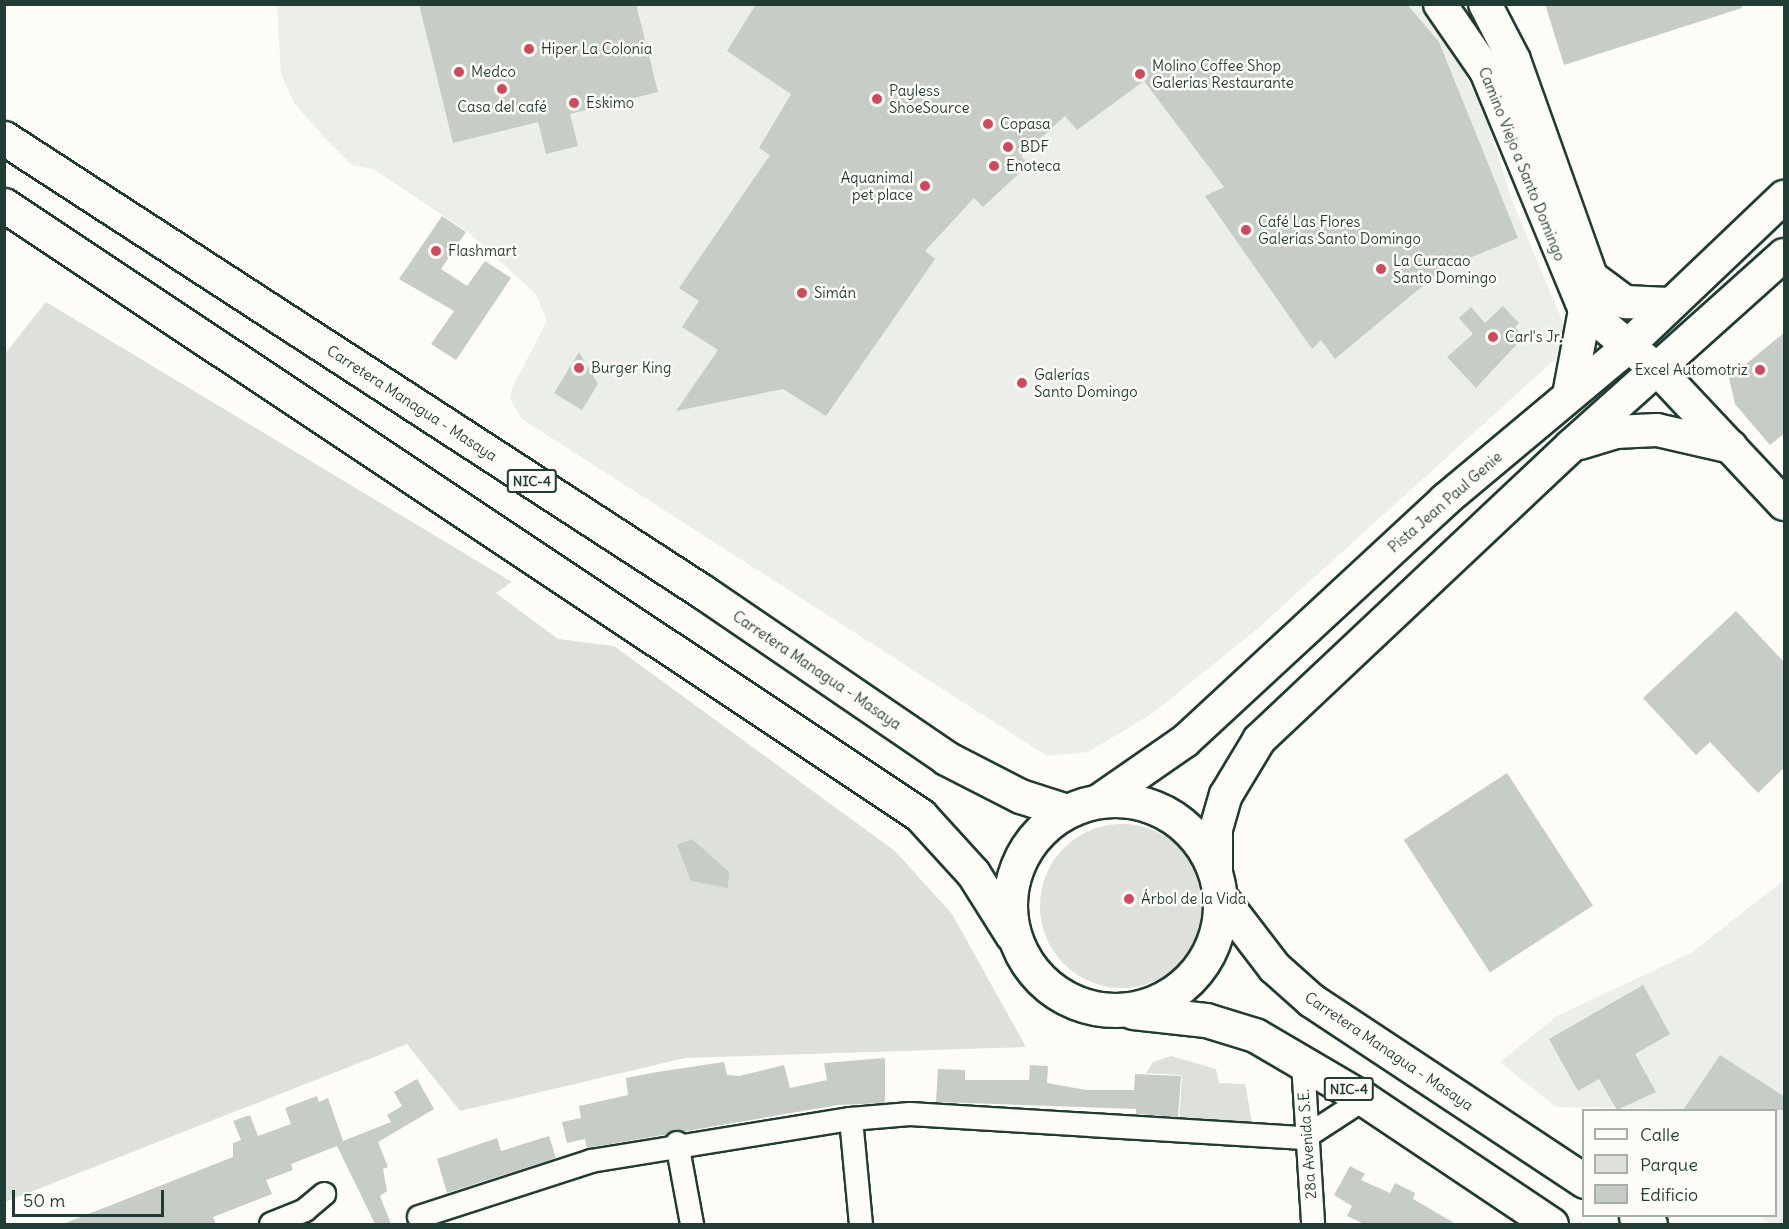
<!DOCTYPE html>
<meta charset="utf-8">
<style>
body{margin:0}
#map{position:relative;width:1789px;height:1229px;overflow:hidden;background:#fdfcf7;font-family:Delius,sans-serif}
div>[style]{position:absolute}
.built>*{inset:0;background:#eceee9}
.green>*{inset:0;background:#dde0db}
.round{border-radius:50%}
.building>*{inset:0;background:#c6cdc7;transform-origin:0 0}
.roads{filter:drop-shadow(2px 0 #1f3d34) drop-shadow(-2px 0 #1f3d34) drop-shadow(0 2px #1f3d34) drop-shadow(0 -2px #1f3d34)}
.street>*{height:22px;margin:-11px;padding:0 11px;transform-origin:11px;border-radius:11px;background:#fdfcf7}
.secondary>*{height:32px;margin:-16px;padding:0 16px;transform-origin:16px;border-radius:16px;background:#fdfcf7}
.highway>*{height:33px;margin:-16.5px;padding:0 16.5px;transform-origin:16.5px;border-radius:16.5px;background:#fdfcf7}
.highway>.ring{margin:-16.5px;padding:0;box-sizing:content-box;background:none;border:33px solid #fdfcf7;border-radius:50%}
.dots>*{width:16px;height:16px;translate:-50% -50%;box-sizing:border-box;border:3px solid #fdfcf7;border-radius:50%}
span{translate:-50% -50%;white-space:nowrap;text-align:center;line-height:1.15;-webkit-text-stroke:5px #fdfcf7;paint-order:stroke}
.shield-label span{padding:2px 4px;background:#fdfcf7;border:2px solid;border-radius:4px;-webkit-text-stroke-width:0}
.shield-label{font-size:14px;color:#1f3d34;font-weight:700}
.poi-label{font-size:15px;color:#1f3d34}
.left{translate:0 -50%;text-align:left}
.right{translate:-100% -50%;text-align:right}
.street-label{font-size:15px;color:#1f3d34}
.frame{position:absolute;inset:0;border:6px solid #1f3d34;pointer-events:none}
.legend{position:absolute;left:1582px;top:1109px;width:195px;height:108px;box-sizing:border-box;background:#fdfcf7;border:2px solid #a4b0a9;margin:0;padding:8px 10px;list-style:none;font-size:18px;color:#1f3d34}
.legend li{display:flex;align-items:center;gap:12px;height:30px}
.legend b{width:30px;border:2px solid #a4b0a9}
.scale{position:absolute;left:12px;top:1190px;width:152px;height:27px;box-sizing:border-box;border:3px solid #1f3d34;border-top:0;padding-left:8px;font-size:18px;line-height:21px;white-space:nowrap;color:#1f3d34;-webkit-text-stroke:4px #fdfcf7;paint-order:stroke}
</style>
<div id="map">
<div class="built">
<i style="clip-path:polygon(277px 4px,1430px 5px,1485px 114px,1513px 203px,1572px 344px,1257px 629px,1153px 713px,1088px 752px,1047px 756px,522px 419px,510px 399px,512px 388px,547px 321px,536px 294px,468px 232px,373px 169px,352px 165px,324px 137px,294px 103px,281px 74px)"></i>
<i style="clip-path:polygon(1784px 880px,1784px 1224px,1772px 1224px,1758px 1216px,1776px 1216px,1776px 1110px,1556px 1107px,1500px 1062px,1557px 1016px,1691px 953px)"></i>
</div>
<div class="green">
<i style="clip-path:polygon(46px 302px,512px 582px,496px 593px,558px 639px,614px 646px,895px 851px,952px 914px,1026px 1047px,685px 1058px,460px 1111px,407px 1044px,5px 1202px,4px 355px)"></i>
<i class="round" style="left:1040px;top:824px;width:164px;height:164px"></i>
<i style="clip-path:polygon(1171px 1056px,1216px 1069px,1219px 1083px,1245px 1084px,1253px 1127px,1179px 1124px,1182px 1075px,1146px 1073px,1153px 1062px)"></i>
</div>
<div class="building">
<i style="clip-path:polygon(419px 4px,636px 4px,658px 92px,570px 114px,578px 146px,546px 154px,538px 122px,453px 143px)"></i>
<i style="clip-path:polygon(756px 4px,1407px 4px,1439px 42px,1518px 238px,1443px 269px,1335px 359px,1321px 340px,1312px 349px,1205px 196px,1224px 187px,1144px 81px,1077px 130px,1065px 116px,1021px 156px,1029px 164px,983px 207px,974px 198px,925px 251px,935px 259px,826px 416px,783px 389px,676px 411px,718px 350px,682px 327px,699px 301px,679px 288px,770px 155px,759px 148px,791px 94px,727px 51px)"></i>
<i style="clip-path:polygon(1545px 4px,1741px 4px,1742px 8px,1564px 65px)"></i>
<i style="clip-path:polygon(442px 216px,466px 232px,441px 269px,467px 286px,485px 261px,511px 278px,456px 360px,431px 344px,454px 311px,399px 279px)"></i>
<i style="clip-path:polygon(1503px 306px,1519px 323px,1515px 327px,1520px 333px,1513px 340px,1517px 344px,1476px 388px,1447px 357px,1473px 334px,1459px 318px,1471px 307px,1485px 323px)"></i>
<i style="clip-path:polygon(1785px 332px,1785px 433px,1770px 445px,1735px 404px,1729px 378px)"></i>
<i style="clip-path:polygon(579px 352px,598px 384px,582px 410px,554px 393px)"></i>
<i style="clip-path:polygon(1736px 611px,1785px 663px,1785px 767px,1758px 793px,1710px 742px,1696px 755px,1643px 698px)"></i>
<i style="left:1507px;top:773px;width:158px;height:123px;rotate:57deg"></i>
<i style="clip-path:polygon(692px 839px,729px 872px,728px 888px,691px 881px,677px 845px)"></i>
<i style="clip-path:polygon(1643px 985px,1670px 1034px,1635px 1054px,1656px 1092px,1617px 1110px,1599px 1079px,1578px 1091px,1549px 1039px)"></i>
<i style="clip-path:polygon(1720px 1055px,1785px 1097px,1785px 1110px,1683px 1110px)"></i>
<i style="clip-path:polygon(885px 1058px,885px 1103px,838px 1105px,587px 1148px,585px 1139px,567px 1143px,562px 1122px,581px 1118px,579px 1106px,628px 1095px,626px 1078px,657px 1072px,724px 1062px,727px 1075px,739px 1076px,784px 1065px,790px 1088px,827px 1080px,824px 1063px)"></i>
<i style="clip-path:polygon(1030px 1065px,1048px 1066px,1047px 1083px,1086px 1090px,1134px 1090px,1135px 1074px,1181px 1076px,1178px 1117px,1136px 1114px,1136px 1109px,936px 1102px,938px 1069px,965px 1070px,965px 1080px,1029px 1080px)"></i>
<i style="clip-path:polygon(417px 1079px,434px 1109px,378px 1142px,388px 1167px,383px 1169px,387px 1191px,380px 1196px,391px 1224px,375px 1224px,337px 1146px,291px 1164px,293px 1170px,266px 1180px,272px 1194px,213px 1217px,216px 1224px,63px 1224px,233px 1157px,233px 1143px,241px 1140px,233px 1121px,250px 1115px,258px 1136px,291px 1124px,285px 1108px,317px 1096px,319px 1102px,328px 1098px,343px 1141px,391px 1122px,387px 1115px,402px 1106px,394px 1092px)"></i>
<i style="clip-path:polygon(549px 1136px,556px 1158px,447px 1193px,437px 1159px,497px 1138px,501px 1151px)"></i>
<i style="clip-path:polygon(1350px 1166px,1365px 1174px,1361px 1180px,1390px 1193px,1395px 1183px,1415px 1193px,1413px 1199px,1456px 1224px,1364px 1224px,1347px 1216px,1352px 1206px,1334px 1195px)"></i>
</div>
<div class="roads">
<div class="street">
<i style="left:1303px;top:1063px;width:161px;rotate:86.4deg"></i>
<i style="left:851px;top:1119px;width:105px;rotate:84.6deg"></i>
<i style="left:677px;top:1143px;width:82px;rotate:79.5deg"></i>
<i style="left:419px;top:1217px;width:181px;rotate:-18deg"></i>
<i style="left:591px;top:1161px;width:263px;rotate:-9.2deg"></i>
<i style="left:851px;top:1119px;width:59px;rotate:-4.8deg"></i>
<i style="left:910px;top:1114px;width:395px;rotate:3.5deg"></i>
<i style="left:1304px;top:1138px;width:72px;rotate:-33deg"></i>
<i style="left:271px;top:1224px;width:37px;rotate:-22deg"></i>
<i style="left:305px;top:1210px;width:25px;rotate:-40deg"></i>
</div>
<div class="secondary">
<i style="left:1440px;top:4px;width:81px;rotate:55.5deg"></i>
<i style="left:1486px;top:71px;width:259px;rotate:67.5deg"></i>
<i style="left:1585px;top:310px;width:97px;rotate:39.6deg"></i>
<i style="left:1660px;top:372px;width:181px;rotate:46.8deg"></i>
<i style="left:1485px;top:4px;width:63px;rotate:62.6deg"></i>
<i style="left:1514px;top:60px;width:239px;rotate:70.4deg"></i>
<i style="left:1590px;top:276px;width:44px;rotate:36.6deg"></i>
<i style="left:1625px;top:302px;width:43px;rotate:2.7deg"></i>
<i style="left:1569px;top:395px;width:86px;rotate:-79.3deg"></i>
<i style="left:1580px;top:443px;width:37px;rotate:-17deg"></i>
<i style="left:1615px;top:432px;width:42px;rotate:-2.7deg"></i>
<i style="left:1657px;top:430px;width:76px;rotate:12.9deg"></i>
<i style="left:1100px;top:800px;width:103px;rotate:-34.8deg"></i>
<i style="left:1185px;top:741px;width:355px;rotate:-42.8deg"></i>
<i style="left:1445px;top:500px;width:224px;rotate:-39.9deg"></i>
<i style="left:1617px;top:356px;width:231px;rotate:-43.6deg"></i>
<i style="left:1216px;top:872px;width:43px;rotate:-90deg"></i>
<i style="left:1216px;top:829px;width:35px;rotate:-74deg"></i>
<i style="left:1226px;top:795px;width:64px;rotate:-59deg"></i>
<i style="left:1259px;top:740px;width:429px;rotate:-43.3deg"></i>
<i style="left:1571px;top:446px;width:286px;rotate:-41.9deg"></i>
</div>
<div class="highway">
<i style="left:4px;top:138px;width:833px;rotate:33deg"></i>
<i style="left:703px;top:592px;width:294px;rotate:34.3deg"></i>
<i style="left:946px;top:758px;width:83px;rotate:27.2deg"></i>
<i style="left:1020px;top:796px;width:49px;rotate:17.7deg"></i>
<i style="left:4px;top:205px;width:1101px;rotate:33.66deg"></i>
<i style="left:920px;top:815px;width:79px;rotate:47.6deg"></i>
<i style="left:973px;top:873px;width:73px;rotate:57.8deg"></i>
<i class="ring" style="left:1010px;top:800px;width:177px;height:177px"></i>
<i style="left:1218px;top:894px;width:92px;rotate:52.5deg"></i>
<i style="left:1274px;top:967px;width:50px;rotate:41.7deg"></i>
<i style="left:1311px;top:1000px;width:328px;rotate:33.5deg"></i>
<i style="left:1133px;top:1012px;width:73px;rotate:6.3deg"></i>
<i style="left:1206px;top:1020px;width:51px;rotate:17deg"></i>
<i style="left:1255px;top:1035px;width:126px;rotate:30.4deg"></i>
<i style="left:1364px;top:1099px;width:225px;rotate:33.8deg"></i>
<i style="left:1636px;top:1216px;width:16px;rotate:30deg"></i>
</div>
</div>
<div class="dots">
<i style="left:529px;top:49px;background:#d1495b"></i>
<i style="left:459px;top:72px;background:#d1495b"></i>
<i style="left:1140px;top:74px;background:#d1495b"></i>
<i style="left:502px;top:89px;background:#d1495b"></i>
<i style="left:877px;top:99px;background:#d1495b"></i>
<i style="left:574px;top:103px;background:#d1495b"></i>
<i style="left:988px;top:124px;background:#d1495b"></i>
<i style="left:1008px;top:147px;background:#d1495b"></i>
<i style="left:994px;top:166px;background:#d1495b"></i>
<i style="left:925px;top:186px;background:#d1495b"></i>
<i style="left:1246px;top:230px;background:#d1495b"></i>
<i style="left:436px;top:251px;background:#d1495b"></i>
<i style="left:1381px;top:269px;background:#d1495b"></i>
<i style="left:802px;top:293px;background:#d1495b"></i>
<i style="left:1493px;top:337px;background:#d1495b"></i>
<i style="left:579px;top:368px;background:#d1495b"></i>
<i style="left:1760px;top:370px;background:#d1495b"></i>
<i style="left:1022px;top:383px;background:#d1495b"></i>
<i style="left:1129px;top:899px;background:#d1495b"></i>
</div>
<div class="shield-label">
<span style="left:532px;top:481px">NIC-4</span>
<span style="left:1349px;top:1089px">NIC-4</span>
</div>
<div class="poi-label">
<span class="left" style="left:541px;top:49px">Hiper La Colonia</span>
<span class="left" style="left:1152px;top:74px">Molino Coffee Shop<br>Galerías Restaurante</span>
<span class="left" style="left:471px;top:72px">Medco</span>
<span class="left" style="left:889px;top:99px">Payless<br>ShoeSource</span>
<span class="left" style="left:586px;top:103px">Eskimo</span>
<span style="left:502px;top:107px">Casa del café</span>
<span class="left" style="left:1000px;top:124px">Copasa</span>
<span class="left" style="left:1020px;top:147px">BDF</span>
<span class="left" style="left:1006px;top:166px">Enoteca</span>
<span class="right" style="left:913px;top:186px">Aquanimal<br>pet place</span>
<span class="left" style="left:1258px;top:230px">Café Las Flores<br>Galerías Santo Domingo</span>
<span class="left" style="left:448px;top:251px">Flashmart</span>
<span class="left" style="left:1393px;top:269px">La Curacao<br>Santo Domingo</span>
<span class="left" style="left:814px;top:293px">Simán</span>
<span class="left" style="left:1505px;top:337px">Carl's Jr.</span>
<span class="left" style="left:591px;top:368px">Burger King</span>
<span class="right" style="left:1748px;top:370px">Excel Automotriz</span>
<span class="left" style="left:1034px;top:383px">Galerías<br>Santo Domingo</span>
<span class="left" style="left:1141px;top:899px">Árbol de la Vida</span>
</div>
<div class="street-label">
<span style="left:1522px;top:164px;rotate:68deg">Camino Viejo a Santo Domingo</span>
<span style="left:412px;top:403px;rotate:33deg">Carretera Managua - Masaya</span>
<span style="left:1445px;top:502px;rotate:-41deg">Pista Jean Paul Genie</span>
<span style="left:817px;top:670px;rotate:34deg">Carretera Managua - Masaya</span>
<span style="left:1389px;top:1051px;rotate:34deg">Carretera Managua - Masaya</span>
<span style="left:1307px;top:1144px;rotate:-94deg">28a Avenida S.E.</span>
</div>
<div class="frame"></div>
<ul class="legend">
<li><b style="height:8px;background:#fdfcf7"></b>Calle</li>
<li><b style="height:16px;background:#dde0db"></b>Parque</li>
<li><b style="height:16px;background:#c6cdc7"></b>Edificio</li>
</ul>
<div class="scale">50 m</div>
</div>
